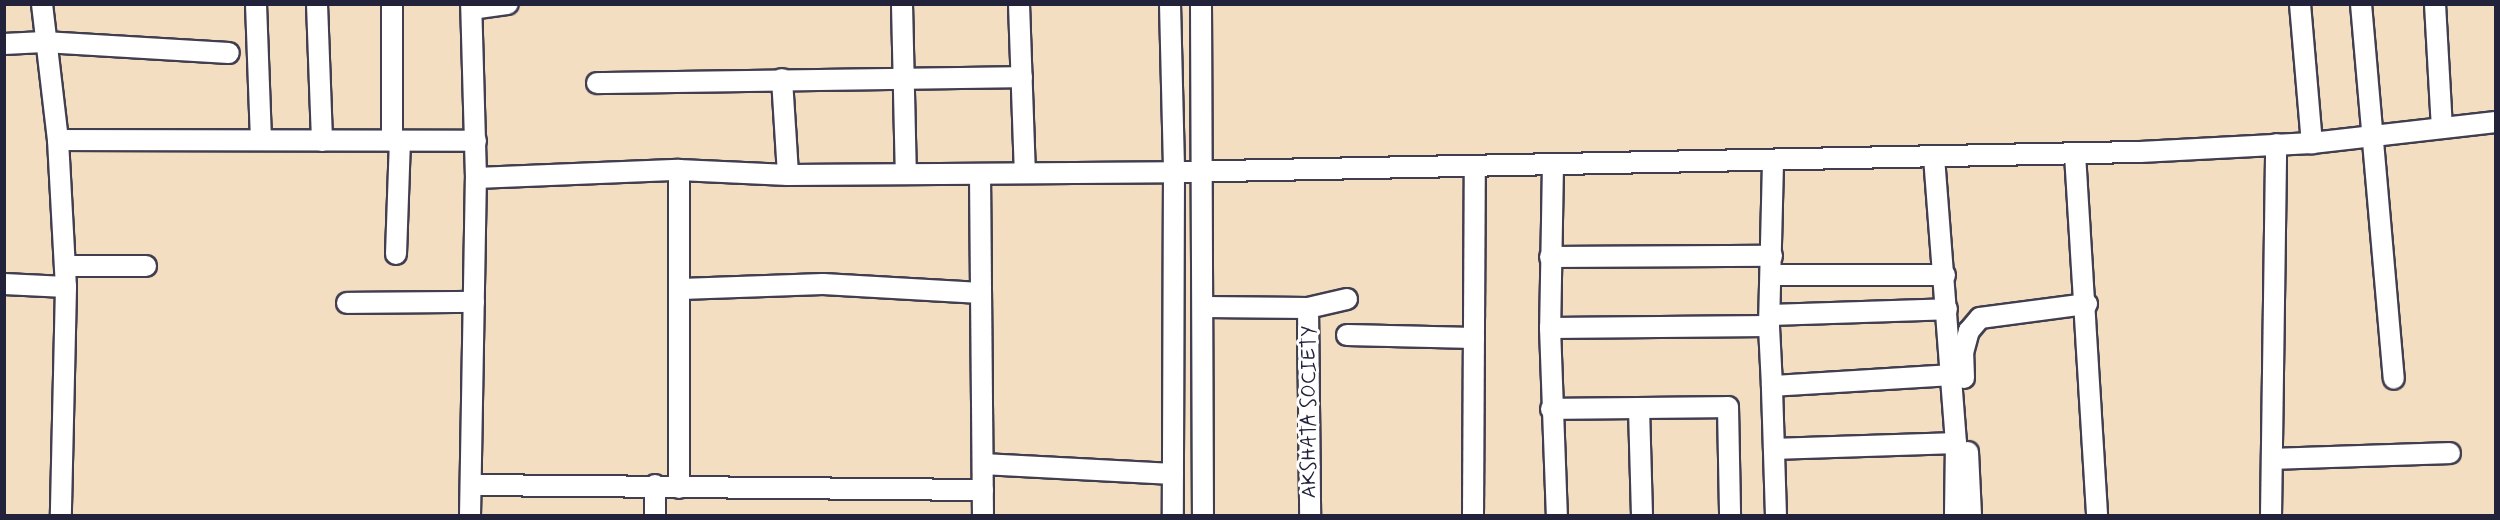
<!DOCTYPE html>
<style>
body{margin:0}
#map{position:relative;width:2500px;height:520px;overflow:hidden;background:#f3dec2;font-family:Mynerve,sans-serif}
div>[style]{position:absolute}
.roads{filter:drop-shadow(2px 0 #413e4f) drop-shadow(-2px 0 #413e4f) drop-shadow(0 2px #413e4f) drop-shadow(0 -2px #413e4f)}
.minor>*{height:20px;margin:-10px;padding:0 10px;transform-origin:10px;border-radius:10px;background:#fff}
span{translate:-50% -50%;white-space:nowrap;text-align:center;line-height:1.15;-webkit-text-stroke:6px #fff;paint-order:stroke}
.street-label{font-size:20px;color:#22223b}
.frame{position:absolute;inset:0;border:6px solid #22223b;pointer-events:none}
</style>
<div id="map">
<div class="roads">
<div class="minor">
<i style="left:42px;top:4px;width:137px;rotate:83.3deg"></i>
<i style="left:58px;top:140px;width:147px;rotate:86.9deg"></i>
<i style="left:66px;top:287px;width:229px;rotate:91.3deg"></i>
<i style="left:256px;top:4px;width:136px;rotate:87.9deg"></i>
<i style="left:317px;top:4px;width:137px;rotate:87.9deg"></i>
<i style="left:902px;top:4px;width:170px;rotate:88.7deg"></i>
<i style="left:1019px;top:4px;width:169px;rotate:88deg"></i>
<i style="left:1170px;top:4px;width:168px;rotate:88.6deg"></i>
<i style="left:1174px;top:172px;width:344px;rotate:90.2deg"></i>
<i style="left:1201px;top:4px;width:512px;rotate:89.78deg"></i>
<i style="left:2300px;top:4px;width:140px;rotate:85.1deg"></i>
<i style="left:2361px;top:4px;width:376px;rotate:85deg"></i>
<i style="left:2435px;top:4px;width:124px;rotate:86.8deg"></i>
<i style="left:472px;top:9px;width:36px;rotate:-8deg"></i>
<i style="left:4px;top:44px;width:40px;rotate:-2.9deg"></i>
<i style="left:44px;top:42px;width:185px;rotate:3.4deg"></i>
<i style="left:782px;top:79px;width:96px;rotate:86.4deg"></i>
<i style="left:597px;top:83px;width:425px;rotate:-0.8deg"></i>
<i style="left:58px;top:140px;width:418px;rotate:0.1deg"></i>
<i style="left:392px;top:141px;width:137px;rotate:-90deg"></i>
<i style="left:2075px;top:154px;width:363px;rotate:86.5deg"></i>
<i style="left:1934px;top:157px;width:287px;rotate:85.6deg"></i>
<i style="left:1956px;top:443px;width:73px;rotate:90.8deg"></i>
<i style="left:1553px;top:164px;width:164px;rotate:91deg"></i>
<i style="left:1550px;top:328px;width:188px;rotate:87.9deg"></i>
<i style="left:980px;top:174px;width:342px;rotate:89.5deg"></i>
<i style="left:476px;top:178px;width:203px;rotate:-2.3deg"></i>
<i style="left:679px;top:170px;width:109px;rotate:2.6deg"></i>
<i style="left:788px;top:175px;width:386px;rotate:-0.4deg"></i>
<i style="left:1174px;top:172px;width:966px;rotate:-1.19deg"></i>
<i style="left:2140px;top:152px;width:172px;rotate:-3deg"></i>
<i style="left:2312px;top:143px;width:185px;rotate:-6.5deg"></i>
<i style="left:396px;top:254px;width:113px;rotate:-88deg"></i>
<i style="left:1550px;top:257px;width:222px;rotate:-0.3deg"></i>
<i style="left:65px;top:266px;width:81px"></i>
<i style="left:1772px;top:275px;width:173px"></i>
<i style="left:4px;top:284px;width:62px;rotate:2.8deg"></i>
<i style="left:681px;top:289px;width:142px;rotate:-2deg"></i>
<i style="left:823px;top:284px;width:158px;rotate:3.3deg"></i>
<i style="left:347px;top:303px;width:127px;rotate:-0.5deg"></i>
<i style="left:1204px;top:307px;width:104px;rotate:0.6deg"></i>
<i style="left:1308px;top:308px;width:40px;rotate:-13deg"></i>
<i style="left:1308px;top:308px;width:208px;rotate:89.4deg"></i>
<i style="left:1770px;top:315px;width:177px;rotate:-1.9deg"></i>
<i style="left:1550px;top:328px;width:219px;rotate:-0.5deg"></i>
<i style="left:1347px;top:335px;width:127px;rotate:1.4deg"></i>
<i style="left:1964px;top:378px;width:25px;rotate:-92deg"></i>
<i style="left:1963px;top:353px;width:23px;rotate:-75deg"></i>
<i style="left:1969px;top:331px;width:17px;rotate:-50deg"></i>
<i style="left:1980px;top:318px;width:108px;rotate:-7.5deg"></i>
<i style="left:1772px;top:386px;width:60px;rotate:-92.9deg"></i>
<i style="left:1769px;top:326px;width:166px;rotate:-88.6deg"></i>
<i style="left:1639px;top:408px;width:108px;rotate:88.4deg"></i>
<i style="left:1551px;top:409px;width:177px;rotate:-0.6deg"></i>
<i style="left:1728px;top:407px;width:109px;rotate:88.9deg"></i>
<i style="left:1774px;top:449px;width:182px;rotate:-1.9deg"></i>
<i style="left:1968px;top:452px;width:64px;rotate:87.3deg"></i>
<i style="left:2272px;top:459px;width:178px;rotate:-1.9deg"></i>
<i style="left:983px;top:464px;width:190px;rotate:3deg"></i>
<i style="left:471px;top:485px;width:512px;rotate:0.56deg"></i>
<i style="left:679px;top:488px;width:318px;rotate:-90deg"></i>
<i style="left:470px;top:516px;width:338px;rotate:-89deg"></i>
<i style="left:476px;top:178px;width:174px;rotate:-91.6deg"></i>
<i style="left:655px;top:516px;width:31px;rotate:-90deg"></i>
<i style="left:1473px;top:516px;width:350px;rotate:-89.7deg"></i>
<i style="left:1776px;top:516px;width:130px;rotate:-91.8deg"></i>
<i style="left:1772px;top:386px;width:179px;rotate:-3.5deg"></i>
<i style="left:2271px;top:516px;width:372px;rotate:-89.2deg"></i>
</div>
</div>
<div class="street-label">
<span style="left:1309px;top:412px;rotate:-90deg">AKSHATA SOCIETY</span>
</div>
<div class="frame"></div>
</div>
